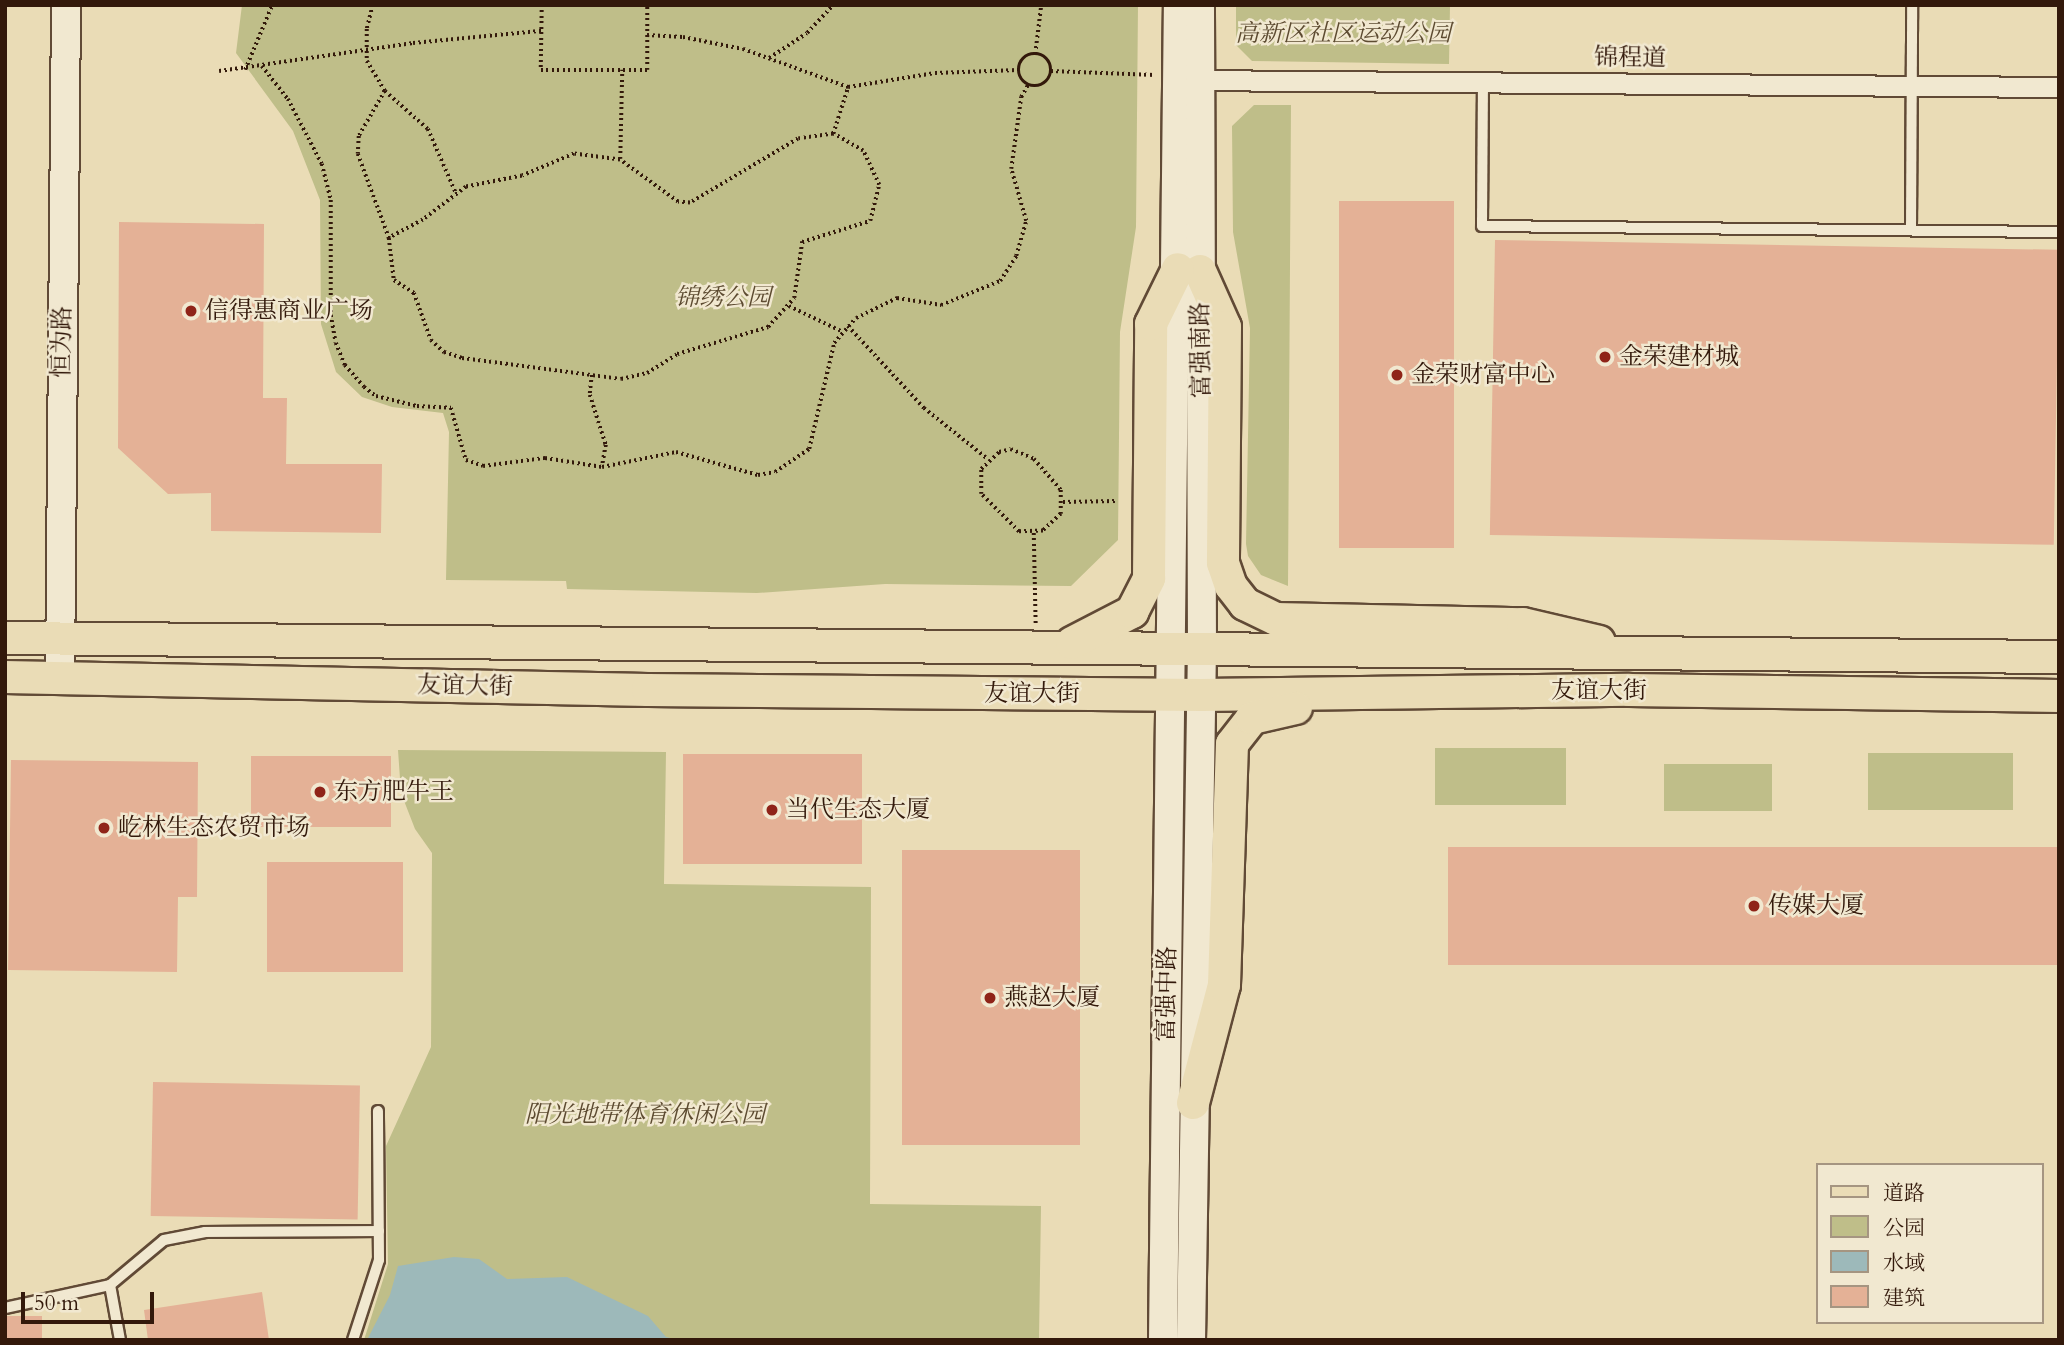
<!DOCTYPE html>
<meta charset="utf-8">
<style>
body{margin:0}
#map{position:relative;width:2064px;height:1345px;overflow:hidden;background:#eadcb6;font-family:Cardo,"Noto Serif SC",serif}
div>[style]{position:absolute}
.green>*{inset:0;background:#bfbe89;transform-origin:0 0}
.water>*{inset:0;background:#9db9ba}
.building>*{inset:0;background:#e4b196;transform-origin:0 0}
.path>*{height:3.5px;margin-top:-1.75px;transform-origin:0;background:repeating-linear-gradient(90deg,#33190b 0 2px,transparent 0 5.5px)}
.path>.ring{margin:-1.75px;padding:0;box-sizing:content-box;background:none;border:3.5px solid #33190b;border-radius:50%}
.roads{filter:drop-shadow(2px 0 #614a36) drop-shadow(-2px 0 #614a36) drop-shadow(0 2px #614a36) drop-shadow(0 -2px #614a36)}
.lane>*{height:10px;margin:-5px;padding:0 5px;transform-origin:5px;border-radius:5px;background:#f1e8d0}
.street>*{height:19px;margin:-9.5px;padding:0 9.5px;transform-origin:9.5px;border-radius:9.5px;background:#f1e8d0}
.secondary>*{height:28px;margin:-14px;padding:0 14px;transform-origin:14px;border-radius:14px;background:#f1e8d0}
.primary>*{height:32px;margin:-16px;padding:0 16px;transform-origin:16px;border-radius:16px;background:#eadcb6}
.dots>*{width:19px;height:19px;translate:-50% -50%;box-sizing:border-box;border:4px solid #f1e8d0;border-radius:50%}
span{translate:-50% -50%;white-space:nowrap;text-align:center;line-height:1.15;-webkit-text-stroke:5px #f1e8d0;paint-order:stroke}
.park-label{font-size:24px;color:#5d4b31;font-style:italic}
.street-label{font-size:24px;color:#33190b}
.poi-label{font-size:24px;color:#33190b}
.left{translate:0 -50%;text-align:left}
.frame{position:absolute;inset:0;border:7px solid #33190b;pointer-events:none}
.legend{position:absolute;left:1816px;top:1163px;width:228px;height:161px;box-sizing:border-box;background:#f1e8d0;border:2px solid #a59581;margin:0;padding:9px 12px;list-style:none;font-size:21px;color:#33190b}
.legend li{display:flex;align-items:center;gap:14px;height:35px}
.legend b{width:35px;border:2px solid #a59581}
.scale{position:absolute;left:21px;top:1292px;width:133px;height:32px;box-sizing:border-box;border:4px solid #33190b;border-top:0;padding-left:9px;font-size:21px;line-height:24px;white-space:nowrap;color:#33190b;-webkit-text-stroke:5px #f1e8d0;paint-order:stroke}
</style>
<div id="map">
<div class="green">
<i style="clip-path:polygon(242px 5px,1138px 5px,1136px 227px,1120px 332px,1118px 540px,1071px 586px,885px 584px,757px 593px,567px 589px,566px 581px,446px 580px,449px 432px,443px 413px,392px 407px,362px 397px,336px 372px,321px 324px,320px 200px,293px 131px,236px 53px)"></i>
<i style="clip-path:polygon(1236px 5px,1450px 5px,1449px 64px,1252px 61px,1236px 45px)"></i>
<i style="clip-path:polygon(1254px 105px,1291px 105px,1288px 586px,1261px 575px,1248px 556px,1246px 544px,1250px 328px,1233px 232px,1232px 126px)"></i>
<i style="left:1435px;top:748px;width:131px;height:57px"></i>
<i style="clip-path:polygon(398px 750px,666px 752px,664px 884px,871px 887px,870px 1204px,1041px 1206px,1039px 1340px,364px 1340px,388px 1264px,386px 1146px,431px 1047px,432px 853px,415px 829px,401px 793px)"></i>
<i style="left:1868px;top:753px;width:145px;height:57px"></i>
<i style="left:1664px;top:764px;width:108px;height:47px"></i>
</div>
<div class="water">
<i style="clip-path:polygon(454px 1257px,479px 1259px,507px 1279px,567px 1277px,648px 1316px,666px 1337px,679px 1340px,367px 1340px,390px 1295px,398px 1266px)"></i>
</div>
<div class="building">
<i style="left:1339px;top:201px;width:115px;height:347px"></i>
<i style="clip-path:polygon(119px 222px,264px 224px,263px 398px,287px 398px,286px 464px,382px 464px,381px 533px,211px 531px,211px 493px,168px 494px,118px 448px)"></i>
<i style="left:1495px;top:240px;width:564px;height:295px;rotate:1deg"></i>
<i style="left:683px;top:754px;width:179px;height:110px"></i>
<i style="left:251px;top:756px;width:140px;height:71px"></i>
<i style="clip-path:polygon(11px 760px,198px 762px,197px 897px,178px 897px,177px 972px,8px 970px)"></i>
<i style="left:1448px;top:847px;width:611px;height:118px"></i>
<i style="left:902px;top:850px;width:178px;height:295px"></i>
<i style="left:267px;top:862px;width:136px;height:110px"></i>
<i style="left:153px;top:1082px;width:207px;height:134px;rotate:1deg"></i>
<i style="clip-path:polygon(262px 1292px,269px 1340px,148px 1340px,144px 1310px)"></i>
<i style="left:5px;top:1316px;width:37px;height:24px"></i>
</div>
<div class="path">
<i style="left:373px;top:5px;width:25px;rotate:104deg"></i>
<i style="left:367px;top:29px;width:32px;rotate:90deg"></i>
<i style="left:367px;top:61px;width:35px;rotate:59deg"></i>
<i style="left:385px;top:91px;width:57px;rotate:41.5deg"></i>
<i style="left:428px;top:129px;width:70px;rotate:66.4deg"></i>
<i style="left:542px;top:5px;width:65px;rotate:90.9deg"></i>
<i style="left:541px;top:70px;width:106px"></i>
<i style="left:647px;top:70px;width:65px;rotate:-90deg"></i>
<i style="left:647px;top:35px;width:36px;rotate:3deg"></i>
<i style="left:683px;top:37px;width:61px;rotate:11.3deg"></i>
<i style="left:743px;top:49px;width:112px;rotate:19.9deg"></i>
<i style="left:848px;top:87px;width:88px;rotate:-9.1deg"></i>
<i style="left:935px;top:73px;width:83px;rotate:-2.1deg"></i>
<i class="ring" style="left:1019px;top:54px;width:28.5px;height:28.5px"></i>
<i style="left:1035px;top:54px;width:49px;rotate:-83deg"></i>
<i style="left:769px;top:58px;width:45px;rotate:-33.3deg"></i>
<i style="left:807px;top:33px;width:38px;rotate:-47deg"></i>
<i style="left:262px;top:66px;width:42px;rotate:51.8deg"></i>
<i style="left:288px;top:99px;width:73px;rotate:62.4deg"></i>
<i style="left:322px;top:164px;width:37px;rotate:76deg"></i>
<i style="left:331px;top:200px;width:115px;rotate:90deg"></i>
<i style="left:331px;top:315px;width:28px;rotate:80deg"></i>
<i style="left:336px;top:343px;width:24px;rotate:68deg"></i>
<i style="left:345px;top:365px;width:29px;rotate:49deg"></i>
<i style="left:364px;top:387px;width:15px;rotate:37deg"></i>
<i style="left:376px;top:396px;width:42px;rotate:13.7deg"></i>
<i style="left:417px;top:406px;width:34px;rotate:3deg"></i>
<i style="left:451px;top:408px;width:54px;rotate:73.9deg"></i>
<i style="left:466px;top:460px;width:18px;rotate:19deg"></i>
<i style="left:483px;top:466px;width:63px;rotate:-7.4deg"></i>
<i style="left:545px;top:458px;width:58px;rotate:9deg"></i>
<i style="left:602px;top:467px;width:76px;rotate:-11.5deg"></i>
<i style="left:676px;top:452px;width:85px;rotate:15.7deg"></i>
<i style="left:758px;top:475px;width:17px;rotate:-10deg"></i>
<i style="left:775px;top:472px;width:41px;rotate:-34.1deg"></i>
<i style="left:809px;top:449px;width:109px;rotate:-76.7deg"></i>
<i style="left:834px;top:343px;width:33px;rotate:-49deg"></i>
<i style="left:856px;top:318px;width:46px;rotate:-26deg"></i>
<i style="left:897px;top:298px;width:45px;rotate:9deg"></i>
<i style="left:941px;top:305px;width:64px;rotate:-22.1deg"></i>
<i style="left:1000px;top:281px;width:30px;rotate:-57deg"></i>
<i style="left:1016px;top:256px;width:36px;rotate:-74deg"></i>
<i style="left:1026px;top:221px;width:54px;rotate:-106.1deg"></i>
<i style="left:1011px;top:169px;width:73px;rotate:-82.1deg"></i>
<i style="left:1021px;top:97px;width:14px;rotate:-60deg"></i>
<i style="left:245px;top:70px;width:70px;rotate:-67.4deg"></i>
<i style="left:219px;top:71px;width:196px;rotate:-8.2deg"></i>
<i style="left:413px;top:43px;width:129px;rotate:-5.4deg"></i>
<i style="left:1051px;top:71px;width:104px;rotate:2.2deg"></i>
<i style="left:385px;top:91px;width:52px;rotate:120deg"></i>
<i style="left:359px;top:136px;width:18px;rotate:93deg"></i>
<i style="left:358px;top:154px;width:90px;rotate:69.7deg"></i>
<i style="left:389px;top:238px;width:42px;rotate:83.2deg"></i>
<i style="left:394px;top:280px;width:24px;rotate:33deg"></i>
<i style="left:414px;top:293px;width:50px;rotate:70.1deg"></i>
<i style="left:431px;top:340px;width:18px;rotate:43deg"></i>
<i style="left:444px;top:352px;width:19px;rotate:18deg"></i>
<i style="left:462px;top:358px;width:160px;rotate:7.5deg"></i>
<i style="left:621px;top:379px;width:27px;rotate:-13deg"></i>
<i style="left:647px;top:373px;width:36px;rotate:-32deg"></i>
<i style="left:677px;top:354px;width:95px;rotate:-16.5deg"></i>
<i style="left:768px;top:327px;width:39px;rotate:-48deg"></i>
<i style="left:794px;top:298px;width:57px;rotate:-81.9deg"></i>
<i style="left:802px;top:242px;width:71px;rotate:-17.2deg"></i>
<i style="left:870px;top:221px;width:37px;rotate:-76deg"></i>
<i style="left:879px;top:185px;width:38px;rotate:-115deg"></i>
<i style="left:863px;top:151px;width:34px;rotate:-150deg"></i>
<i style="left:833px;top:134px;width:35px;rotate:172deg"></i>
<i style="left:798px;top:139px;width:126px;rotate:149.3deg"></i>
<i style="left:690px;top:203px;width:12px;rotate:-175deg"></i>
<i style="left:678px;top:202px;width:72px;rotate:-144.1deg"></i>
<i style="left:620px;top:160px;width:46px;rotate:-172.6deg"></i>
<i style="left:574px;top:154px;width:56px;rotate:157.1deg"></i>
<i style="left:522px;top:176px;width:57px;rotate:168.9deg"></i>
<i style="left:466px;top:187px;width:54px;rotate:142.5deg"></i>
<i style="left:423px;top:220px;width:38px;rotate:152deg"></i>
<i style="left:833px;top:134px;width:49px;rotate:-72.3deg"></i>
<i style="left:620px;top:159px;width:89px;rotate:-88.7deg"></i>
<i style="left:789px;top:306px;width:60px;rotate:25.7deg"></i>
<i style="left:848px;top:326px;width:112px;rotate:47.2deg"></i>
<i style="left:924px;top:408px;width:82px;rotate:38.6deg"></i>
<i style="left:592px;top:375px;width:20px;rotate:96deg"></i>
<i style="left:590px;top:395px;width:52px;rotate:72.3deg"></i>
<i style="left:606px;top:445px;width:22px;rotate:100deg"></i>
<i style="left:1011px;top:449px;width:25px;rotate:23deg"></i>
<i style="left:1034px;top:459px;width:41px;rotate:48.9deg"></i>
<i style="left:1061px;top:490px;width:24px;rotate:90deg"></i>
<i style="left:1061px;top:514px;width:25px;rotate:137deg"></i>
<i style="left:1043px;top:531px;width:24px;rotate:178deg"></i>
<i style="left:1019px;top:532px;width:54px;rotate:-135deg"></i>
<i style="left:981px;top:494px;width:25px;rotate:-90deg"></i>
<i style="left:981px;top:469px;width:25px;rotate:-43deg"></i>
<i style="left:999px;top:452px;width:12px;rotate:-14deg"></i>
<i style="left:1063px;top:502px;width:53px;rotate:-1.1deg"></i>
<i style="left:1034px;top:533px;width:93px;rotate:88.8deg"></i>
</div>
<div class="roads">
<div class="lane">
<i style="left:1483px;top:81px;width:145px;rotate:90.4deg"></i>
<i style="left:1482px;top:226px;width:577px;rotate:0.6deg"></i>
<i style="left:1911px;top:229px;width:224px;rotate:-89.7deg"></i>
<i style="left:110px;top:1285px;width:56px;rotate:79.7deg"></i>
<i style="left:5px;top:1308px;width:107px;rotate:-12.4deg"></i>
<i style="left:110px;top:1285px;width:70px;rotate:-39.8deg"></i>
<i style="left:164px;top:1240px;width:42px;rotate:-11deg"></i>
<i style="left:205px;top:1232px;width:174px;rotate:-0.3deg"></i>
<i style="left:353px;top:1340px;width:84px;rotate:-72deg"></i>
<i style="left:379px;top:1260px;width:149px;rotate:-90.4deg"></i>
</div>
<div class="street">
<i style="left:1188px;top:80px;width:871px;rotate:0.46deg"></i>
</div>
<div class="secondary">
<i style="left:60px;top:678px;width:673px;rotate:-89.49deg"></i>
<i style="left:1163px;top:1340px;width:1335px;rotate:-89.36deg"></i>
<i style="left:1191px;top:1340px;width:692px;rotate:-89.09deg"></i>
<i style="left:1202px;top:648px;width:643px;rotate:-90.18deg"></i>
</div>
<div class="primary">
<i style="left:1200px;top:271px;width:61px;rotate:65.9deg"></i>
<i style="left:1225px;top:327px;width:236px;rotate:90.5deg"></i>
<i style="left:1223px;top:563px;width:24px;rotate:71deg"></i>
<i style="left:1231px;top:586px;width:23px;rotate:52deg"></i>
<i style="left:1245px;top:604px;width:34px;rotate:26deg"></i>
<i style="left:1276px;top:619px;width:247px;rotate:1.2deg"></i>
<i style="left:1523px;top:624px;width:78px;rotate:13.3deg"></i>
<i style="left:5px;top:638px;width:2054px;rotate:0.53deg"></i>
<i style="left:1072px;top:643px;width:68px;rotate:-27.3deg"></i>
<i style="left:1132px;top:612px;width:38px;rotate:-63deg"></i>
<i style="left:1149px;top:578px;width:254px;rotate:-89.5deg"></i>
<i style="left:1151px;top:324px;width:61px;rotate:-63.9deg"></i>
<i style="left:5px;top:677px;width:643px;rotate:1.16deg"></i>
<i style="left:648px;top:690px;width:553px;rotate:0.52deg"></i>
<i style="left:1201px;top:695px;width:428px;rotate:-0.7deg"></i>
<i style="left:1629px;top:690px;width:430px;rotate:0.8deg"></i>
<i style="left:1193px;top:1103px;width:122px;rotate:-75.3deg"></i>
<i style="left:1224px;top:985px;width:241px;rotate:-88.1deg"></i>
<i style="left:1232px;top:744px;width:33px;rotate:-52deg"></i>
<i style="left:1252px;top:718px;width:45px;rotate:-12.8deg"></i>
</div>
</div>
<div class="dots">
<i style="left:191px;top:311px;background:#8f2418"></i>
<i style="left:1605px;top:357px;background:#8f2418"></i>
<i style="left:1397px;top:375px;background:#8f2418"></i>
<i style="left:320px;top:792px;background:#8f2418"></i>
<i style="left:772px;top:810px;background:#8f2418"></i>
<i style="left:104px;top:828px;background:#8f2418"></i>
<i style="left:1754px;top:906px;background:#8f2418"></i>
<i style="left:990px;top:998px;background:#8f2418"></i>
</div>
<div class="park-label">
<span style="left:1343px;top:34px">高新区社区运动公园</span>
<span style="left:723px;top:298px">锦绣公园</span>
<span style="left:645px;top:1115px">阳光地带体育休闲公园</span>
</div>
<div class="street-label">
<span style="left:1630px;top:58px;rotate:1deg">锦程道</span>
<span style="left:62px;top:342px;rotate:-89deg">恒为路</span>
<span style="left:1201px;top:350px;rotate:-91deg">富强南路</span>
<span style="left:465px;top:686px;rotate:1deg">友谊大街</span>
<span style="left:1599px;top:691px">友谊大街</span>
<span style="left:1032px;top:694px">友谊大街</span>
<span style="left:1167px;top:994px;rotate:-89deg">富强中路</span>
</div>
<div class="poi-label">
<span class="left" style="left:205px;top:311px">信得惠商业广场</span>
<span class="left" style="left:1619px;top:357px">金荣建材城</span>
<span class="left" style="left:1411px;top:375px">金荣财富中心</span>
<span class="left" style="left:334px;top:792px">东方肥牛王</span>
<span class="left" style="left:786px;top:810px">当代生态大厦</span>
<span class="left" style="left:118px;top:828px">屹林生态农贸市场</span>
<span class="left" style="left:1768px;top:906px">传媒大厦</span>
<span class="left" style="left:1004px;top:998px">燕赵大厦</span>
</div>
<div class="frame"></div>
<ul class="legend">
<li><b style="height:9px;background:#eadcb6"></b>道路</li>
<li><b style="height:19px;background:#bfbe89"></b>公园</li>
<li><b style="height:19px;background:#9db9ba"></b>水域</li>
<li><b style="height:19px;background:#e4b196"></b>建筑</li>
</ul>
<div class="scale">50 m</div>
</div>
